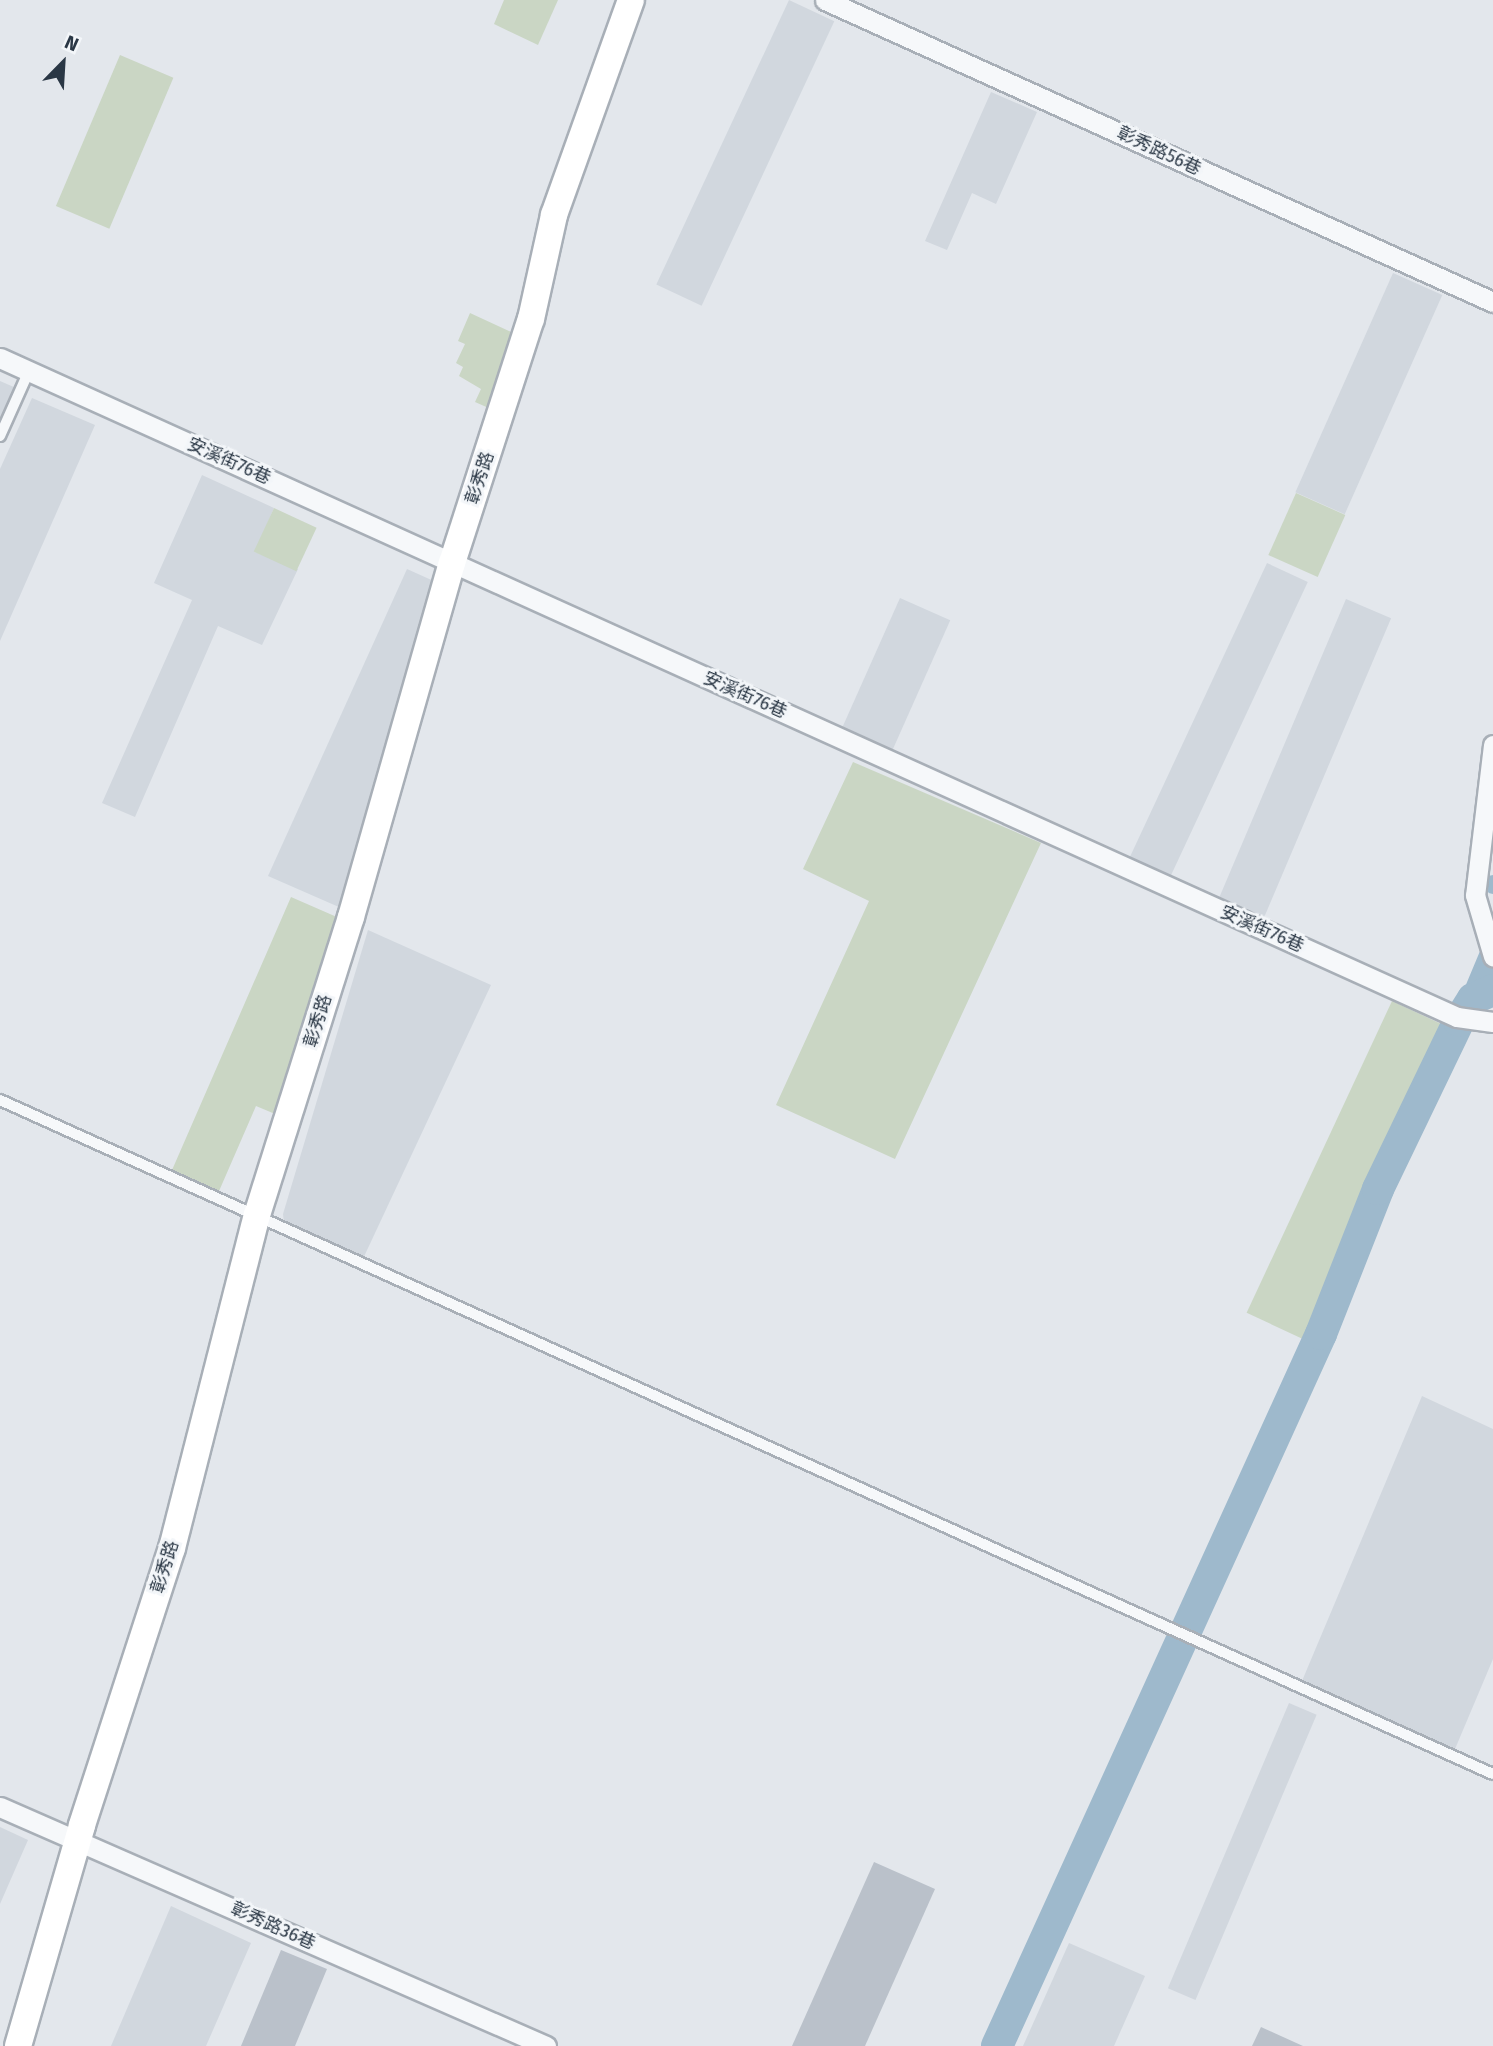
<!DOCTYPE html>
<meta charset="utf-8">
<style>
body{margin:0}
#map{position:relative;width:1493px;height:2046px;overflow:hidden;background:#e3e7ec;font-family:"Fira Sans","Noto Sans TC",sans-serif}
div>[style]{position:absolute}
.built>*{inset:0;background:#d1d7de;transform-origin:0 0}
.green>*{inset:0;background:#cad6c4;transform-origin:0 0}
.water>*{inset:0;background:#9eb9cc}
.canal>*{height:18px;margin:-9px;padding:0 9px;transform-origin:9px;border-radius:9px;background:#9eb9cc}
.river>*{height:32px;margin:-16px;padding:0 16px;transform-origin:16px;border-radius:16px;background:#9eb9cc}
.building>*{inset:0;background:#bac1ca}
.roads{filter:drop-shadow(2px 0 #a8afb7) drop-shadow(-2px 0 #a8afb7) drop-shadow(0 2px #a8afb7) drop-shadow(0 -2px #a8afb7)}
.lane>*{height:10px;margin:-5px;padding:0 5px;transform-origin:5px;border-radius:5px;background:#f6f8fa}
.street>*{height:19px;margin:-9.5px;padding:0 9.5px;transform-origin:9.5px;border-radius:9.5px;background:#f6f8fa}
.secondary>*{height:26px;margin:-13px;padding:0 13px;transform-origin:13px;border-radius:13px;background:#fff}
span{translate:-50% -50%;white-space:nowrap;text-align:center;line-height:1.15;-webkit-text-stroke:6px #f3f6f9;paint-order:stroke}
.street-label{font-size:18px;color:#2a3745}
.north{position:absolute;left:28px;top:28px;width:70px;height:70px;-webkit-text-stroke:5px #f3f6f9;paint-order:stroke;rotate:24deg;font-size:19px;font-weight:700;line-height:28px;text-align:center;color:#2a3745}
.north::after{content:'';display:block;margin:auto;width:24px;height:32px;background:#2a3745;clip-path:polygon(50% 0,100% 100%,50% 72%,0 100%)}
</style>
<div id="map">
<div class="built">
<i style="left:789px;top:0;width:50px;height:314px;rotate:25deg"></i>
<i style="clip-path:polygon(991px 92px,1037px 112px,996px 204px,972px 193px,947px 250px,925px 241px)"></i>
<i style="left:1393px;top:273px;width:54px;height:240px;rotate:24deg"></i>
<i style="clip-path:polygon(0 381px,23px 391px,0 443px)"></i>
<i style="clip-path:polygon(32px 398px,95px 425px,0 641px,0 469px)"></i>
<i style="clip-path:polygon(202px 475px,274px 508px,255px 552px,298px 569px,262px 645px,218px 626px,135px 817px,102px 803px,192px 600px,154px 583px)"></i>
<i style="left:1267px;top:563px;width:45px;height:333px;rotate:25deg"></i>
<i style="clip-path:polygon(407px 569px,447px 587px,348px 911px,268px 876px)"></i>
<i style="left:900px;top:598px;width:55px;height:152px;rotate:24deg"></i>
<i style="left:1346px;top:599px;width:49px;height:332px;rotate:23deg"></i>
<i style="clip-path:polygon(368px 930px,491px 985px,361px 1263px,284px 1223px,283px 1214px)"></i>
<i style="clip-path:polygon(1422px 1396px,1493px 1429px,1493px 1659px,1455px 1749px,1302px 1681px)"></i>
<i style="left:1289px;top:1703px;width:30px;height:310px;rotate:23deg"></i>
<i style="clip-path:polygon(0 1827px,28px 1840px,0 1904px)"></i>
<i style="clip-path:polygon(171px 1906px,251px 1943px,206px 2046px,111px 2046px)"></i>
<i style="clip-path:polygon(1069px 1943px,1145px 1976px,1114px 2046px,1023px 2046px)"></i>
</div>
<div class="green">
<i style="clip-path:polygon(504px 0,558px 0,538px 45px,494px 24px)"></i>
<i style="left:120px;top:55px;width:58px;height:164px;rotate:23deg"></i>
<i style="clip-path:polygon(470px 313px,524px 338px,500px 413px,475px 402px,481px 389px,459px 376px,463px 367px,456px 363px,465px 344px,458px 341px)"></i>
<i style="left:1296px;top:493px;width:54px;height:68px;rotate:24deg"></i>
<i style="left:274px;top:508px;width:47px;height:48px;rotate:25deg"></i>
<i style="clip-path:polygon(853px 762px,1041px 843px,895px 1159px,776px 1105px,869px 901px,803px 869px)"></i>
<i style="clip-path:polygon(291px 897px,346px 921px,287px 1119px,256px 1106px,216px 1198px,169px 1177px)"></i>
<i style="left:1392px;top:1001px;width:65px;height:344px;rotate:25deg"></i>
</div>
<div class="water">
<i style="clip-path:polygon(1493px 920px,1493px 990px,1473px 999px,1459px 1021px,1452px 1018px)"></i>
</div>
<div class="canal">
<i style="left:1493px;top:884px;width:1px;rotate:90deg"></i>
</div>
<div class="river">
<i style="left:997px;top:2046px;width:782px;rotate:-65.53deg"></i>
<i style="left:1321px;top:1334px;width:156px;rotate:-68.5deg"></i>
<i style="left:1378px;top:1189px;width:187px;rotate:-64.3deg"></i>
<i style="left:1459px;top:1021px;width:26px;rotate:-58deg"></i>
<i style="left:1473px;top:999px;width:22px;rotate:-24deg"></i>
</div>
<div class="building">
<i style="clip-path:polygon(874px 1862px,935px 1889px,865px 2046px,792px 2046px)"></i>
<i style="clip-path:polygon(281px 1950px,327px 1969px,295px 2046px,241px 2046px)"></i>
<i style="clip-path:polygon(1261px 2027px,1303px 2046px,1252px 2046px)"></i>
</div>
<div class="roads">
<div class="lane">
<i style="left:0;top:436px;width:71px;rotate:-66deg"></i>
<i style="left:0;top:1100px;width:1638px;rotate:24.3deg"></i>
</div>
<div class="street">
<i style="left:825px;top:0;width:733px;rotate:24.33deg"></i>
<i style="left:0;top:358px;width:1599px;rotate:24.34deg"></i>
<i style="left:1457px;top:1017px;width:36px;rotate:8deg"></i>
<i style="left:1493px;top:745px;width:151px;rotate:96.8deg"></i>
<i style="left:1475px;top:895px;width:64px;rotate:73.6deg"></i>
<i style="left:0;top:1807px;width:596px;rotate:23.64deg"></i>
</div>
<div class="secondary">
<i style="left:18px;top:2046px;width:230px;rotate:-73.8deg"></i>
<i style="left:82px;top:1825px;width:291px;rotate:-72deg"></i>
<i style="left:172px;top:1548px;width:344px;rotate:-75.7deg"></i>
<i style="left:257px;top:1215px;width:312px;rotate:-72.5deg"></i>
<i style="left:351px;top:917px;width:368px;rotate:-74.1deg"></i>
<i style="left:452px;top:563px;width:256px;rotate:-72.1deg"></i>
<i style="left:531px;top:319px;width:107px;rotate:-77.5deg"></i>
<i style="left:554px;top:215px;width:228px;rotate:-70.3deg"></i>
</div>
</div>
<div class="street-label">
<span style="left:1159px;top:151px;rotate:25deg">彰秀路56巷</span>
<span style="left:229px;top:461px;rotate:24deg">安溪街76巷</span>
<span style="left:480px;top:478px;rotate:-72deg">彰秀路</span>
<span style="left:745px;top:695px;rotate:24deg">安溪街76巷</span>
<span style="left:1262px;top:929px;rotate:24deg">安溪街76巷</span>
<span style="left:318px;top:1021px;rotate:-73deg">彰秀路</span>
<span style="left:165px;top:1567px;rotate:-73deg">彰秀路</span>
<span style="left:273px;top:1926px;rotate:24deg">彰秀路36巷</span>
</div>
<div class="north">N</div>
</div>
